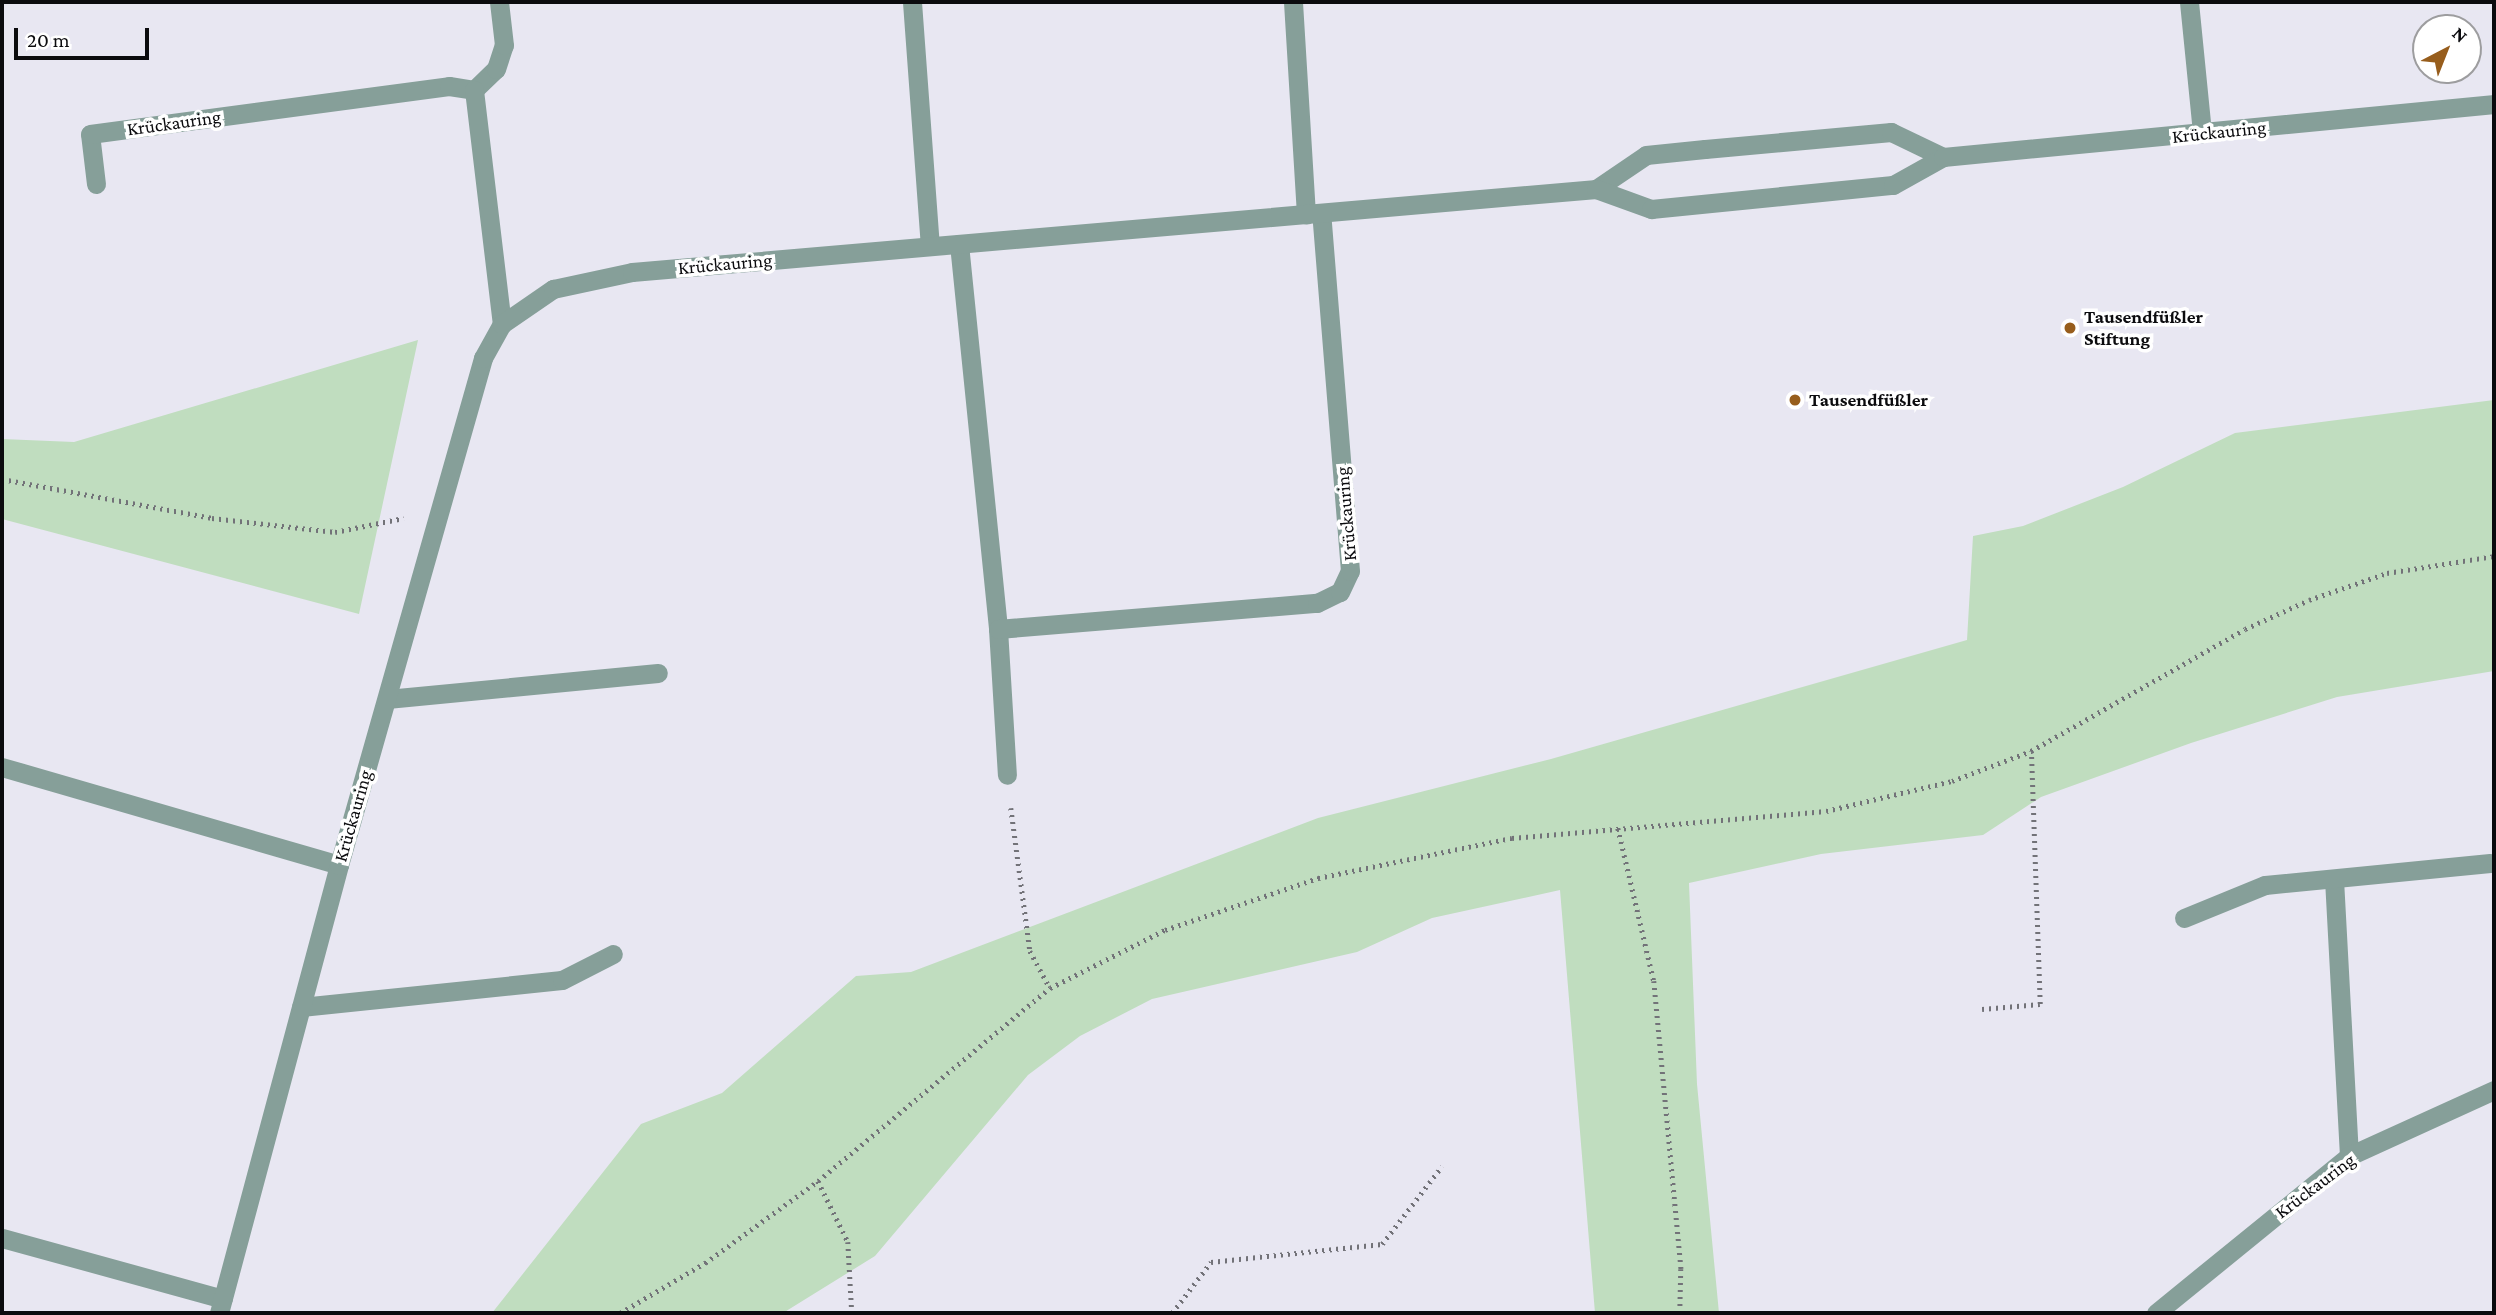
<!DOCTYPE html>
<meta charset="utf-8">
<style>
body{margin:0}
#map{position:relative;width:2496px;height:1315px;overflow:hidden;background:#e8e7f2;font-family:"Crimson Pro",serif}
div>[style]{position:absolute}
.green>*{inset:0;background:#c0ddbf}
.path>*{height:4.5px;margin-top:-2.25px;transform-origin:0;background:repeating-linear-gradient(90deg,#727278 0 2px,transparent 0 7px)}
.service>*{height:19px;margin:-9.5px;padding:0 9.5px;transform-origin:9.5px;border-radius:9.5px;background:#869f99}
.minor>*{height:19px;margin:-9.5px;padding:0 9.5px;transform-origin:9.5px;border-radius:9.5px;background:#869f99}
.dots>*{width:19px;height:19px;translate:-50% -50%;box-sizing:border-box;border:4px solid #fff;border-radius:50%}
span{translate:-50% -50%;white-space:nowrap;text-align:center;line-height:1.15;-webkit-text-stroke:7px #fff;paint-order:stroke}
.street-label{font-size:19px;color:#0b0b0e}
.poi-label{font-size:19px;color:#0b0b0e;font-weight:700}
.left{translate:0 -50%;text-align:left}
.frame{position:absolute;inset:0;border:4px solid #0b0b0e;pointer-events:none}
.north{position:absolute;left:2412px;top:14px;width:70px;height:70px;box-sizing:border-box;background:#fff;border:2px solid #9d9d9f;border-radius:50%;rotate:42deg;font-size:19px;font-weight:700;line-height:28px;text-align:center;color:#0b0b0e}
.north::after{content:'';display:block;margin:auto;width:24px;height:32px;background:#975d1c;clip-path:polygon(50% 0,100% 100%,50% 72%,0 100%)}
.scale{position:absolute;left:14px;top:28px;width:135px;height:32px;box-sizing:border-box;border:4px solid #0b0b0e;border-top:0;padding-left:9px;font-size:21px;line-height:24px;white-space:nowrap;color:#0b0b0e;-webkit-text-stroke:5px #fff;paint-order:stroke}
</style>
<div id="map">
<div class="green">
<i style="clip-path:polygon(418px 340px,359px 614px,2px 519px,2px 439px,74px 442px)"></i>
<i style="clip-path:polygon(2494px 400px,2494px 671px,2337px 697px,2191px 743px,2041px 797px,1983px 835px,1821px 854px,1689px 883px,1697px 1084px,1719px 1313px,1595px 1313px,1560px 890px,1432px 918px,1357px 952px,1152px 999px,1080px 1036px,1028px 1075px,875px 1256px,783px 1313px,492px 1313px,641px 1124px,722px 1093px,856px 976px,911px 972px,1318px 818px,1551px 759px,1967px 640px,1973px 536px,2023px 526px,2123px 487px,2235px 433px)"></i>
</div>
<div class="path">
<i style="left:2px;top:479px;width:214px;rotate:10.5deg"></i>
<i style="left:212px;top:518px;width:124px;rotate:6.5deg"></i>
<i style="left:335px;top:532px;width:70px;rotate:-11.5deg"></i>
<i style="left:1011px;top:808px;width:144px;rotate:82.4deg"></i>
<i style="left:1030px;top:951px;width:42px;rotate:61.6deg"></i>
<i style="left:1618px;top:828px;width:157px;rotate:76.8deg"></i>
<i style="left:1654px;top:981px;width:289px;rotate:84.6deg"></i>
<i style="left:1681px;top:1269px;width:44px;rotate:91.3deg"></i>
<i style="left:1982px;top:1009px;width:58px;rotate:-4.9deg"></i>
<i style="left:2040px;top:1004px;width:253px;rotate:-92deg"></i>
<i style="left:818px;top:1181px;width:68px;rotate:63.8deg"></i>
<i style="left:848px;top:1242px;width:71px;rotate:86.8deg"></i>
<i style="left:620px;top:1313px;width:99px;rotate:-30.5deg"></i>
<i style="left:705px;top:1263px;width:140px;rotate:-36deg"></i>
<i style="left:818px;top:1181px;width:302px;rotate:-39.8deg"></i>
<i style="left:1050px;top:988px;width:129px;rotate:-26.8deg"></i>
<i style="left:1165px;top:930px;width:162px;rotate:-18.8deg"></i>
<i style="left:1318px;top:878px;width:198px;rotate:-11.7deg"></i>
<i style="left:1512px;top:838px;width:315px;rotate:-4.9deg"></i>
<i style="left:1826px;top:811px;width:130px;rotate:-13.4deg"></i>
<i style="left:1952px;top:781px;width:85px;rotate:-20.8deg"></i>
<i style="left:2031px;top:751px;width:246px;rotate:-29.7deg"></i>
<i style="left:2245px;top:629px;width:70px;rotate:-24.4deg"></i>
<i style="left:2309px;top:600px;width:83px;rotate:-19.1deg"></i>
<i style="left:2387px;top:573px;width:108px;rotate:-9deg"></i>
<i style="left:1172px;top:1313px;width:64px;rotate:-52.6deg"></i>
<i style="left:1211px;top:1262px;width:172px;rotate:-6deg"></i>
<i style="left:1382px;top:1244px;width:98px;rotate:-52.4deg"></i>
</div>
<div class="service">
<i style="left:912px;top:2px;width:244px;rotate:85.8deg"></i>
<i style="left:1293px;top:2px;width:213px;rotate:86.5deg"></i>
<i style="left:2189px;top:2px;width:132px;rotate:84.3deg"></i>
<i style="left:959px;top:244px;width:387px;rotate:84.2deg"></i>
<i style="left:998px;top:629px;width:146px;rotate:86.5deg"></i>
<i style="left:998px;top:629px;width:320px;rotate:-4.7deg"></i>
<i style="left:1317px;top:603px;width:25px;rotate:-26deg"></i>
<i style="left:1340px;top:592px;width:23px;rotate:-65deg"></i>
<i style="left:1350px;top:571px;width:358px;rotate:-94.6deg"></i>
<i style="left:387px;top:699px;width:272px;rotate:-5.5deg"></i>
<i style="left:2px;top:767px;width:351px;rotate:16.2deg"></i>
<i style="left:2334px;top:879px;width:277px;rotate:86.9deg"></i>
<i style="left:2184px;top:918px;width:87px;rotate:-22.2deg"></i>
<i style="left:2265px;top:885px;width:226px;rotate:-5.6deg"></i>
<i style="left:301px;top:1007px;width:262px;rotate:-5.9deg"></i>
<i style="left:562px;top:980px;width:57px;rotate:-27deg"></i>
<i style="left:2px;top:1238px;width:229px;rotate:15.4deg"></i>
</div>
<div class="minor">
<i style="left:474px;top:90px;width:30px;rotate:-44deg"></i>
<i style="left:496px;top:69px;width:25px;rotate:-72deg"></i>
<i style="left:504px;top:45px;width:43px;rotate:-96.6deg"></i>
<i style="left:96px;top:184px;width:50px;rotate:-96.8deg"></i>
<i style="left:90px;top:134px;width:362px;rotate:-7.6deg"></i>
<i style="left:449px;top:86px;width:25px;rotate:9deg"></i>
<i style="left:474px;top:90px;width:236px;rotate:83.2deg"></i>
<i style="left:1596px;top:189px;width:60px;rotate:-34.2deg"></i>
<i style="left:1646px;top:155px;width:59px;rotate:-5.8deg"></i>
<i style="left:1705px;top:149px;width:187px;rotate:-5.2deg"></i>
<i style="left:1891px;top:132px;width:58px;rotate:25.7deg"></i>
<i style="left:219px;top:1313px;width:464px;rotate:-75deg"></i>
<i style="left:339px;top:865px;width:527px;rotate:-74.14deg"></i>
<i style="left:483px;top:358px;width:39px;rotate:-61deg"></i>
<i style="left:502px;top:324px;width:62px;rotate:-34.5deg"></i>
<i style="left:553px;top:289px;width:81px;rotate:-12.1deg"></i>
<i style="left:632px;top:272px;width:968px;rotate:-4.92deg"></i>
<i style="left:1596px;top:189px;width:59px;rotate:20deg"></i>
<i style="left:1651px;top:209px;width:243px;rotate:-5.7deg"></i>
<i style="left:1893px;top:185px;width:57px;rotate:-29.2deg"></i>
<i style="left:1943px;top:157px;width:554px;rotate:-5.49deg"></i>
<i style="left:2156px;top:1313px;width:249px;rotate:-39.1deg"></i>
<i style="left:2349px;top:1156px;width:159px;rotate:-24.5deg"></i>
</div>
<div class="dots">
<i style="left:2070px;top:328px;background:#975d1c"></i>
<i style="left:1795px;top:400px;background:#975d1c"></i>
</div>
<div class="street-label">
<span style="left:174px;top:123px;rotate:-8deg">Krückauring</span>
<span style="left:2219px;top:132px;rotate:-6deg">Krückauring</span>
<span style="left:725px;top:264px;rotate:-5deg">Krückauring</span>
<span style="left:1346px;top:514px;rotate:-95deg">Krückauring</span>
<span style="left:353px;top:816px;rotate:-74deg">Krückauring</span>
<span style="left:2315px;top:1186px;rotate:-37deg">Krückauring</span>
</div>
<div class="poi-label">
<span class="left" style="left:2084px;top:328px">Tausendfüßler<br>Stiftung</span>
<span class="left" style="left:1809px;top:400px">Tausendfüßler</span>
</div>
<div class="frame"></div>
<div class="north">N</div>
<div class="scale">20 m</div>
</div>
